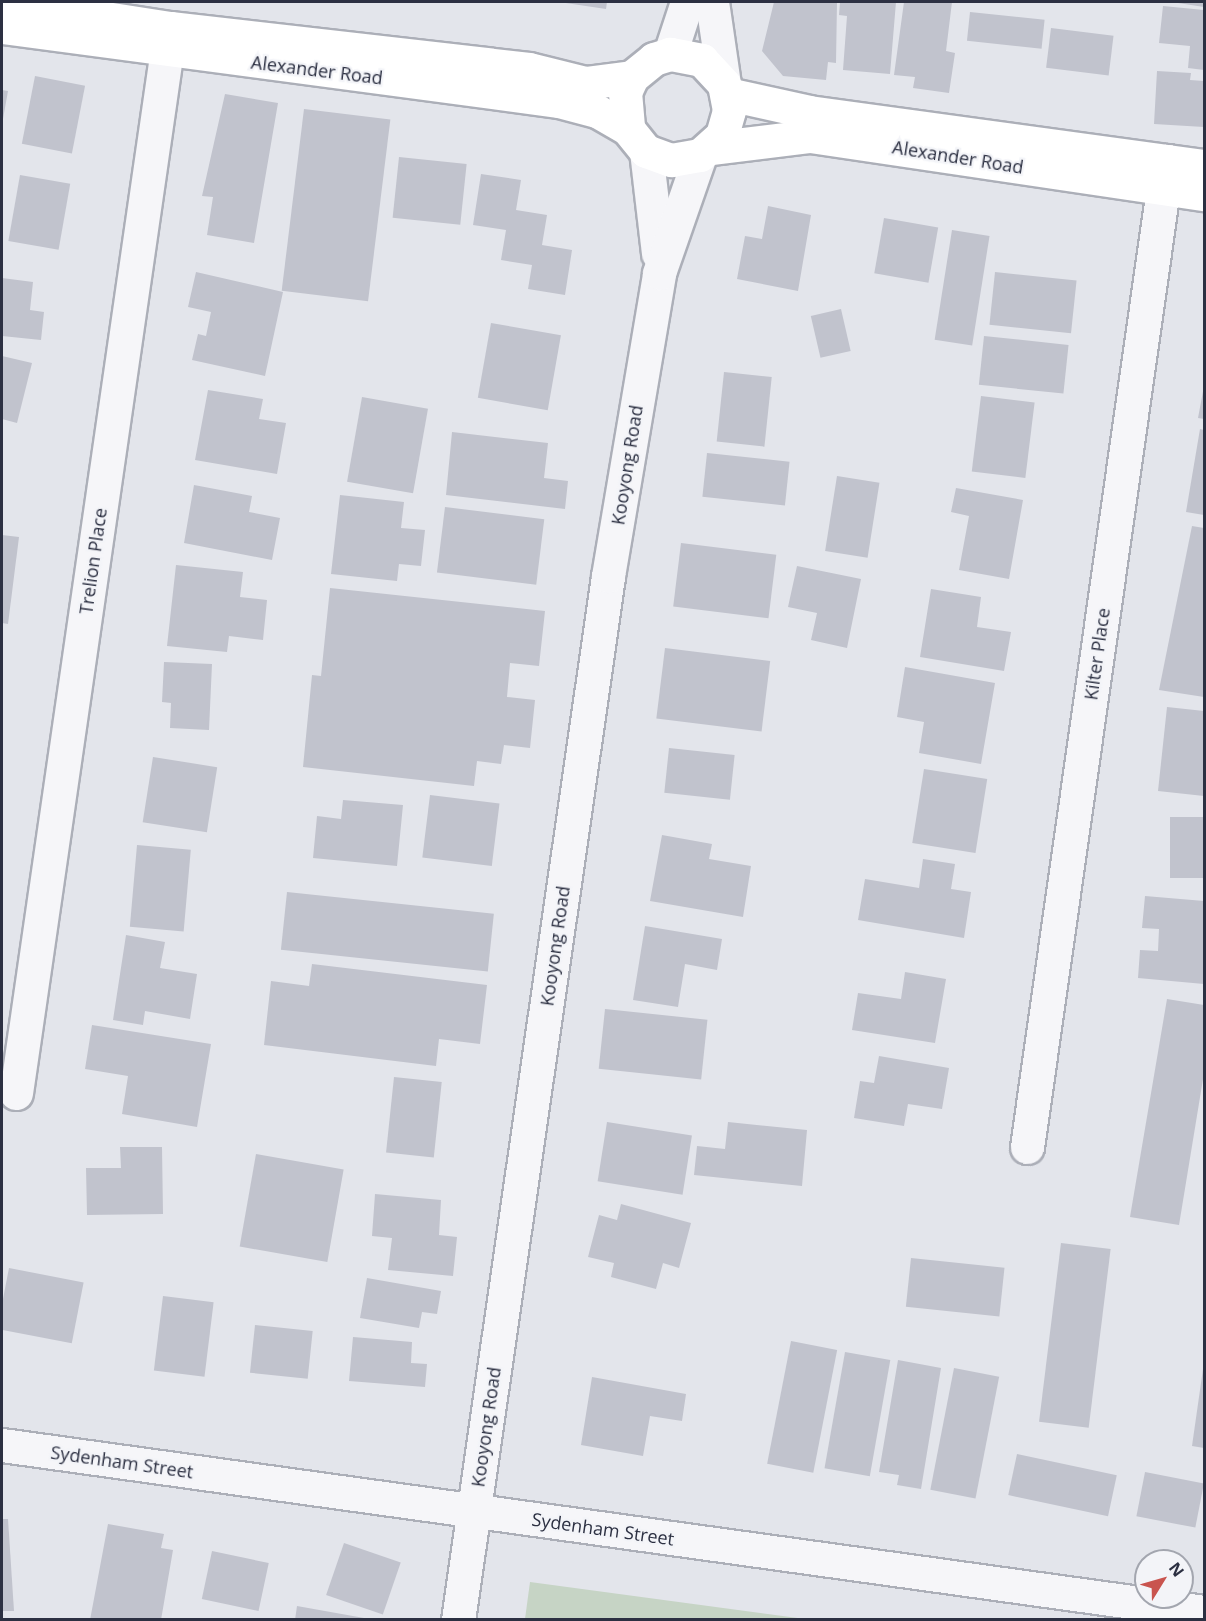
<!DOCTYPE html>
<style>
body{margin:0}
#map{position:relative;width:1206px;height:1621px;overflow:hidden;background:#e3e5eb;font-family:"Open Sans",sans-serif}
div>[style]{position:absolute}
.green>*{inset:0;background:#c6d4c5}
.building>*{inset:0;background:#c1c3cd;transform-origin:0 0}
.roads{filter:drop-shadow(2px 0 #acafb8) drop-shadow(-2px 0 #acafb8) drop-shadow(0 2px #acafb8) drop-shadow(0 -2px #acafb8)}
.minor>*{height:33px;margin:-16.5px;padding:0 16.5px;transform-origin:16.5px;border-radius:16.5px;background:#f6f6f9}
.tertiary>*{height:33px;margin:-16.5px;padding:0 16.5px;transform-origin:16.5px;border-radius:16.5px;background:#f6f6f9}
.secondary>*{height:33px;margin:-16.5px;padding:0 16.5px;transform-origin:16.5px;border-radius:16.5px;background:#fff}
span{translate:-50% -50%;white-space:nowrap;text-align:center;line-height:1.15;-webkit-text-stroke:4.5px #f3f4f8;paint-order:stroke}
.street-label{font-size:18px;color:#2c3042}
.frame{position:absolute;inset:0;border:3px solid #2c3042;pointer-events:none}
.north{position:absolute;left:1134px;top:1549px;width:60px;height:60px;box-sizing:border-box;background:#f3f4f8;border:2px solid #a3a6af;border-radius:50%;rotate:53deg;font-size:16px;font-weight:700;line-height:24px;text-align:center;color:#2c3042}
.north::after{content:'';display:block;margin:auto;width:21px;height:27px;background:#c9544f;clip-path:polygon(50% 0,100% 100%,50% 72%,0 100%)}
</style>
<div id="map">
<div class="green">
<i style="clip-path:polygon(530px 1582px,805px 1619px,525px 1619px)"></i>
</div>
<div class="building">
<i style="clip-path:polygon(559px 2px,607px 2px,606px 9px)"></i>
<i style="clip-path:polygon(774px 2px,837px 2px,836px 63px,828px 62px,826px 80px,783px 76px,762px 51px)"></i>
<i style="clip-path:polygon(840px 2px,896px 2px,890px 74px,843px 70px,847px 16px,839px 15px)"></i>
<i style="clip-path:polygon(904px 2px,952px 2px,946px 51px,955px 53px,949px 93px,913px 88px,915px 77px,894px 75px)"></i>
<i style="clip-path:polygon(1178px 2px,1204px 2px,1204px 7px,1178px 3px)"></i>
<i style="clip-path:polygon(1163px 6px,1204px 10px,1204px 70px,1188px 68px,1190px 46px,1159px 43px)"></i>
<i style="left:970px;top:12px;width:75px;height:29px;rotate:6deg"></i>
<i style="left:1051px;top:28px;width:63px;height:40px;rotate:7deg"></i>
<i style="clip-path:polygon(1157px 71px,1191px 73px,1190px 80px,1204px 81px,1204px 127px,1154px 124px)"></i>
<i style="left:35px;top:76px;width:51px;height:69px;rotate:11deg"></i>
<i style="clip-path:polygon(2px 90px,8px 91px,3px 119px,2px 119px)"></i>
<i style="clip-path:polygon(225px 94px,278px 103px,254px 243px,207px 235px,213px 197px,202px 196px)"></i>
<i style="left:304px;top:109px;width:87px;height:183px;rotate:7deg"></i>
<i style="left:399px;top:157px;width:68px;height:61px;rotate:6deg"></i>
<i style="clip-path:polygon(481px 174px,521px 180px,516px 210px,547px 215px,542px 245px,572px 250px,565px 295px,528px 289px,532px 265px,501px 260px,506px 230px,473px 225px)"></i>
<i style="left:20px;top:175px;width:51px;height:67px;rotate:10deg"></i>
<i style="clip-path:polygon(768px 206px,811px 215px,798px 291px,737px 279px,745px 236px,762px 239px)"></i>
<i style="left:884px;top:218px;width:55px;height:56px;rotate:10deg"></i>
<i style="left:952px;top:230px;width:38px;height:111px;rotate:9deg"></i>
<i style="clip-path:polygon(196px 272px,283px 292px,265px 376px,192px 360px,198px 334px,206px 336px,211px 312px,188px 307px)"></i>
<i style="left:995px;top:272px;width:82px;height:53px;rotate:6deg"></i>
<i style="clip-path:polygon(2px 278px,33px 282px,30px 310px,44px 312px,41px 340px,2px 336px)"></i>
<i style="left:841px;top:309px;width:43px;height:31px;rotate:77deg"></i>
<i style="left:491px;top:323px;width:71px;height:76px;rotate:10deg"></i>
<i style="left:984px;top:336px;width:85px;height:49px;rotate:6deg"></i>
<i style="clip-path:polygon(2px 356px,32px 363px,17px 423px,2px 419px)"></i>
<i style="left:724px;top:372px;width:48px;height:70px;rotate:6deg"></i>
<i style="clip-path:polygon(1204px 386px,1204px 419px,1198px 418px)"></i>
<i style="clip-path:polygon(208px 390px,263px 399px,259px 419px,286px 423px,277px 474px,195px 460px)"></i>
<i style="left:981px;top:396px;width:54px;height:76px;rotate:7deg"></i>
<i style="left:362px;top:397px;width:67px;height:86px;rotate:10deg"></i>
<i style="clip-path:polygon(1200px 429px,1204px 430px,1204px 515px,1186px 512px)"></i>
<i style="clip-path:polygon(452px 432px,548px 443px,544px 478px,568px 481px,565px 509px,446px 495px)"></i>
<i style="left:707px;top:453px;width:83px;height:44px;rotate:6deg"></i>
<i style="left:837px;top:476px;width:43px;height:76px;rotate:9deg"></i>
<i style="clip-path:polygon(194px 485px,252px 496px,249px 512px,280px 518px,272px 560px,184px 543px)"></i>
<i style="clip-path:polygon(956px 488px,1023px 500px,1009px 579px,959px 570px,969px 516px,951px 512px)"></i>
<i style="clip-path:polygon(340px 495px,404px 502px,401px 528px,425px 530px,421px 566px,399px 564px,397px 581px,331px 574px)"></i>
<i style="left:445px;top:507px;width:100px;height:66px;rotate:7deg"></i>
<i style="clip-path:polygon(1192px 526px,1204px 528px,1204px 697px,1159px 690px)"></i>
<i style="clip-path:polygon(2px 535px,19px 537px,8px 624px,2px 623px)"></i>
<i style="left:681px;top:543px;width:96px;height:64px;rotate:7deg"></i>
<i style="clip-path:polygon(176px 565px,243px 572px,240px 597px,267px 600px,263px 640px,229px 636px,227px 652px,167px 646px)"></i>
<i style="clip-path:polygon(797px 566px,861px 579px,847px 648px,811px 640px,817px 613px,788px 607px)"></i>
<i style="clip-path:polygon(330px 588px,545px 611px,539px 666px,510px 663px,507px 697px,535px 700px,530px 748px,504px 745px,501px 764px,477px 761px,474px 786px,303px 767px,312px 675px,321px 676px)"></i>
<i style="clip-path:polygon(931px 589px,981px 597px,977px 627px,1011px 632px,1004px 671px,920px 657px)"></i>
<i style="left:665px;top:648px;width:106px;height:71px;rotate:7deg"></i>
<i style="clip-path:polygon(164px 662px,212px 664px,209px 730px,170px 728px,171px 703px,162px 702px)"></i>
<i style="clip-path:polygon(905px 667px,995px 683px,981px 764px,919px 753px,924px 722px,897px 717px)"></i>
<i style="clip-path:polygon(1167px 707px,1204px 711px,1204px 796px,1158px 791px)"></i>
<i style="left:669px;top:748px;width:66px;height:45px;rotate:6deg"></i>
<i style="left:153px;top:757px;width:65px;height:66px;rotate:9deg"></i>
<i style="left:924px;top:769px;width:64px;height:75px;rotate:9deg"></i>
<i style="left:430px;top:795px;width:70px;height:63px;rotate:7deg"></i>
<i style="clip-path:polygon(343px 800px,403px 805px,397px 866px,313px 858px,317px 816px,341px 819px)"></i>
<i style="left:1170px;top:817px;width:34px;height:61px"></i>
<i style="clip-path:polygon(662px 835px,712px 844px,709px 859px,751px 866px,743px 917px,650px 901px)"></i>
<i style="left:137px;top:845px;width:54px;height:82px;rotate:5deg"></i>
<i style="clip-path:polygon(923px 859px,955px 864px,951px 889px,971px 892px,964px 938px,858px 920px,865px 879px,919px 888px)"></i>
<i style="left:287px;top:892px;width:208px;height:58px;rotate:6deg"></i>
<i style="clip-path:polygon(1145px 896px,1204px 901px,1204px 984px,1138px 978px,1140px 950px,1158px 951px,1159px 929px,1142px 928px)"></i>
<i style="clip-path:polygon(645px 926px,722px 939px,717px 970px,685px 964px,678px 1007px,633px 1000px)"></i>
<i style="clip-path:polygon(126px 935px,165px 942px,160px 968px,197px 974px,190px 1019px,145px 1011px,143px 1025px,113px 1020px)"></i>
<i style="clip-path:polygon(312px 964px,487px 985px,480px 1044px,439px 1039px,436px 1066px,264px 1045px,271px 981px,309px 986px)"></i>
<i style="clip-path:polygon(905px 972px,946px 979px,935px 1043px,852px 1030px,858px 993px,901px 999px)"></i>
<i style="clip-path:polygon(1167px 999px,1204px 1005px,1204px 1073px,1179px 1225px,1130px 1217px)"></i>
<i style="left:605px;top:1009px;width:103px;height:60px;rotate:6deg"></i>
<i style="clip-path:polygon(92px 1025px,211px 1044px,197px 1127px,122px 1114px,128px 1076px,85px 1069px)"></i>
<i style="clip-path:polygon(879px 1056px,949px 1068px,942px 1109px,908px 1104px,904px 1126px,854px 1118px,860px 1081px,874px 1083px)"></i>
<i style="left:394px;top:1077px;width:48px;height:76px;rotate:6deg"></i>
<i style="left:607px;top:1122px;width:86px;height:60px;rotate:9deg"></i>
<i style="clip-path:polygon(728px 1122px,807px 1130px,802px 1186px,694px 1175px,697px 1146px,725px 1149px)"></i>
<i style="clip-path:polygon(120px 1147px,162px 1147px,163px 1214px,87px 1215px,86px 1168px,121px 1168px)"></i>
<i style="left:256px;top:1154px;width:89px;height:94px;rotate:10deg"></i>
<i style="clip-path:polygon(375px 1194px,441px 1200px,439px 1235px,457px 1237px,453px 1276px,388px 1270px,392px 1238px,372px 1236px)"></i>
<i style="clip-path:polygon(621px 1204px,691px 1223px,679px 1268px,663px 1263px,656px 1289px,611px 1277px,614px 1263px,588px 1257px,599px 1215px,617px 1220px)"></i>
<i style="left:1061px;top:1243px;width:50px;height:180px;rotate:7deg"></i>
<i style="left:911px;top:1258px;width:94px;height:49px;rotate:6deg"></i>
<i style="left:9px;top:1268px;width:76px;height:62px;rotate:11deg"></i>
<i style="clip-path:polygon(367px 1278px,441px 1291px,437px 1314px,422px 1312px,419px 1328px,360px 1318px)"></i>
<i style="left:163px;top:1296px;width:51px;height:75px;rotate:7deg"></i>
<i style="left:255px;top:1325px;width:58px;height:48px;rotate:6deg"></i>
<i style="clip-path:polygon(353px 1337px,412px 1342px,411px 1363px,427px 1364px,425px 1387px,349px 1381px)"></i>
<i style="left:791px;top:1341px;width:47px;height:125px;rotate:11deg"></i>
<i style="left:845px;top:1352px;width:46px;height:118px;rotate:10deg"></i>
<i style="clip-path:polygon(898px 1360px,941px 1368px,921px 1489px,897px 1485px,899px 1475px,879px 1472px)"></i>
<i style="clip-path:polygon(1204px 1362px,1204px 1448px,1192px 1446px)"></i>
<i style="left:954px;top:1368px;width:46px;height:124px;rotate:11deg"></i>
<i style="clip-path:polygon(592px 1377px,686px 1394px,682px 1421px,650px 1416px,643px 1456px,581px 1445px)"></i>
<i style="left:1017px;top:1454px;width:102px;height:42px;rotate:12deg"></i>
<i style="left:1145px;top:1472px;width:60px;height:45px;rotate:11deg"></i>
<i style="clip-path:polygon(2px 1519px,8px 1519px,14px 1611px,2px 1611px)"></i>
<i style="clip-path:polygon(108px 1524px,164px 1534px,161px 1548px,173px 1550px,161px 1620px,90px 1620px)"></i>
<i style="left:344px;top:1543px;width:60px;height:55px;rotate:19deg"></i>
<i style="left:212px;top:1551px;width:58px;height:49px;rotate:12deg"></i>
<i style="clip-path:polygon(297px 1606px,364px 1618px,364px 1620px,295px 1620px)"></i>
</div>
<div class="roads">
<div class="minor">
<i style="left:646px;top:151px;width:103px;rotate:83.3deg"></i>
<i style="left:16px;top:1093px;width:1076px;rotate:-81.77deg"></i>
<i style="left:1027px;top:1147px;width:996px;rotate:-81.92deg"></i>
<i style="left:2px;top:1445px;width:1214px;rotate:7.91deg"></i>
<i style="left:458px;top:1620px;width:1055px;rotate:-81.82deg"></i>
<i style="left:608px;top:576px;width:307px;rotate:-80.4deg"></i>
<i style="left:659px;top:273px;width:125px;rotate:-70.8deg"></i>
</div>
<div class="tertiary">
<i style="left:712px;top:2px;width:83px;rotate:81.7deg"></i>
<i style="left:670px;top:54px;width:55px;rotate:-71.9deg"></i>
</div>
<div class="secondary">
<i style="left:2px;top:2px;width:170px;rotate:8.8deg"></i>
<i style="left:170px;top:28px;width:361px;rotate:6.5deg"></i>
<i style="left:529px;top:69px;width:58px;rotate:14deg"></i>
<i style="left:585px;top:83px;width:47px;rotate:-7.3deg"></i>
<i style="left:2px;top:27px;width:562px;rotate:7.57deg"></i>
<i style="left:559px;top:101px;width:39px;rotate:15deg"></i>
<i style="left:597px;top:111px;width:36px;rotate:30deg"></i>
<i style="left:628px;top:129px;width:28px;rotate:51deg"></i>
<i style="left:646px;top:151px;width:27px;rotate:20deg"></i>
<i style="left:671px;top:160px;width:29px;rotate:-10deg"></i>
<i style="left:700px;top:155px;width:30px;rotate:-42deg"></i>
<i style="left:722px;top:135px;width:26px;rotate:-74deg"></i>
<i style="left:729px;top:110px;width:26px;rotate:-101deg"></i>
<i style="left:724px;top:84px;width:33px;rotate:-133deg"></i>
<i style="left:702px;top:60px;width:33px;rotate:-169deg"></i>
<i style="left:670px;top:54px;width:17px;rotate:163deg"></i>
<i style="left:654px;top:59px;width:28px;rotate:141deg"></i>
<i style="left:632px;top:77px;width:17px;rotate:115deg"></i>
<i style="left:625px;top:92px;width:37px;rotate:85deg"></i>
<i style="left:728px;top:94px;width:83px;rotate:12.5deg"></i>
<i style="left:809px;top:112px;width:399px;rotate:7.8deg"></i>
<i style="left:711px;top:148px;width:100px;rotate:-6.9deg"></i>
<i style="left:810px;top:136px;width:398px;rotate:8.4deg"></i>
</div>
</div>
<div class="street-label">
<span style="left:317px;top:70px;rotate:7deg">Alexander Road</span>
<span style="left:958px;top:157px;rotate:9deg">Alexander Road</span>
<span style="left:627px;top:465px;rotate:-81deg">Kooyong Road</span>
<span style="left:93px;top:561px;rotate:-82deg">Trelion Place</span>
<span style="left:1097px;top:654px;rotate:-82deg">Kilter Place</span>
<span style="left:555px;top:946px;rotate:-82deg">Kooyong Road</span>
<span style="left:486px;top:1427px;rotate:-82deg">Kooyong Road</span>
<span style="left:122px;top:1462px;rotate:8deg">Sydenham Street</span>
<span style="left:603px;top:1529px;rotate:8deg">Sydenham Street</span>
</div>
<div class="frame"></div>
<div class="north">N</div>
</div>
